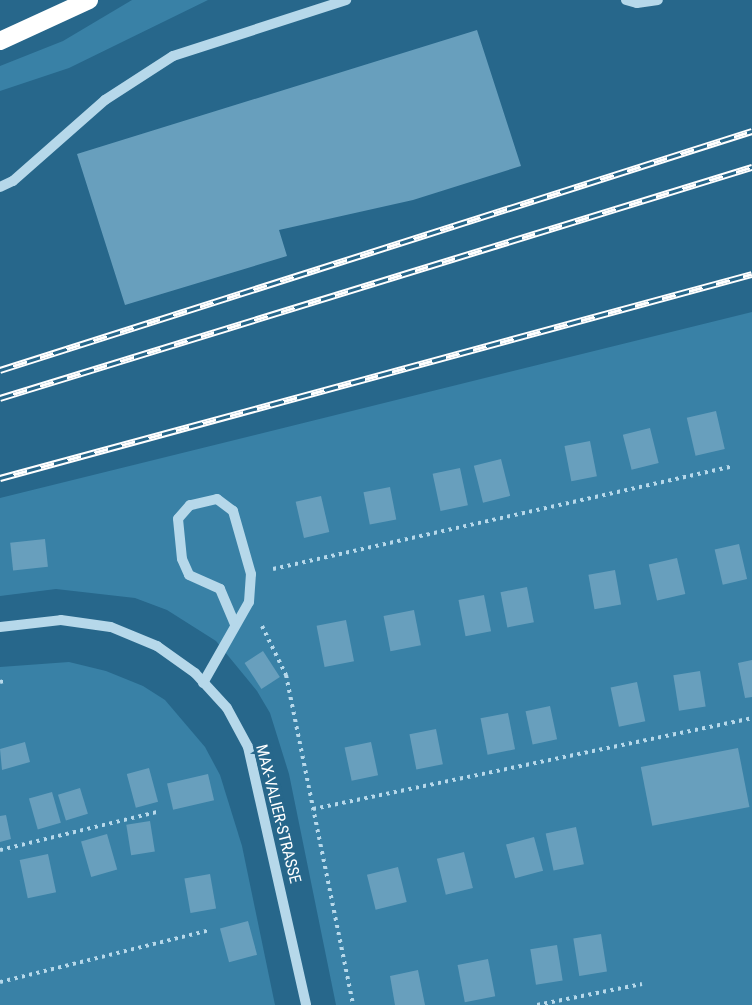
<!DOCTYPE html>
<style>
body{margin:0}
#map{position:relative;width:752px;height:1005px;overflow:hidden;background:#27678b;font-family:"Roboto Condensed",sans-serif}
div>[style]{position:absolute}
.green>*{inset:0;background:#3981a6}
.building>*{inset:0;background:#689fbd;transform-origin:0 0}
.path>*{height:4px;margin-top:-2px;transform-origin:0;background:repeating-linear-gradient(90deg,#b6d8ea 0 3px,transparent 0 7.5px)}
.minor>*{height:10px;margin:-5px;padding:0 5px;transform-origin:5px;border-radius:5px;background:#b6d8ea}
.highway>*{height:18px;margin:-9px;padding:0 9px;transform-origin:9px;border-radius:9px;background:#fff}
.rail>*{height:7px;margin-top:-3.5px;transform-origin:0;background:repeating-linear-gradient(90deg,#27678b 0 14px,#fff 0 28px);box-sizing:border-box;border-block:2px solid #fff}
span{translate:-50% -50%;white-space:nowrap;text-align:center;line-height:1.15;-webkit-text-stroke:6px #27678b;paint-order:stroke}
.street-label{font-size:16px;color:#fff}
</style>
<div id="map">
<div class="green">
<i style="clip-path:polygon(132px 0,208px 0,69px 68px,0 91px,0 66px,63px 41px)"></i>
<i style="clip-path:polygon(752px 312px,752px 1005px,336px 1005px,289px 774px,270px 713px,257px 691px,216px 641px,167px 610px,135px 598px,56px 589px,0 596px,0 498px)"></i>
<i style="clip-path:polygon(69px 662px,106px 671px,143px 686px,165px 700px,205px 747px,220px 775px,242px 846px,275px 1005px,0 1005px,0 667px)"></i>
</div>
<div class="building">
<i style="clip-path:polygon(477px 30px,521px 166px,413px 200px,279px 230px,287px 256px,125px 305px,77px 154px)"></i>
<i style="left:716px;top:411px;width:39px;height:30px;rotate:77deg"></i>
<i style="left:650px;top:428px;width:36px;height:28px;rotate:76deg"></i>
<i style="left:590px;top:441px;width:36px;height:26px;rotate:79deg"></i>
<i style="left:501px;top:459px;width:38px;height:28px;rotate:76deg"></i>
<i style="left:460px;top:468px;width:38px;height:28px;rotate:78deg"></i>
<i style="left:390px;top:487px;width:33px;height:27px;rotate:79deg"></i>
<i style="left:321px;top:496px;width:37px;height:26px;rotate:77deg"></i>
<i style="left:45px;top:539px;width:28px;height:35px;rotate:84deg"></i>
<i style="left:739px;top:544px;width:36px;height:25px;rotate:77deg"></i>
<i style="left:677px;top:558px;width:37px;height:29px;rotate:77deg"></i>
<i style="left:615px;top:570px;width:35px;height:27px;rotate:80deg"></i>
<i style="left:527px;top:587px;width:36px;height:27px;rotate:79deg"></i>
<i style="left:484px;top:595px;width:37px;height:26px;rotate:79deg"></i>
<i style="left:414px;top:610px;width:36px;height:31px;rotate:79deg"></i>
<i style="left:346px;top:620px;width:42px;height:30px;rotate:79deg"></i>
<i style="left:263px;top:651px;width:31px;height:22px;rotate:57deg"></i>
<i style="clip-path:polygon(752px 660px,752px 697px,745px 698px,738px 663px)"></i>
<i style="left:700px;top:671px;width:36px;height:27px;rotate:81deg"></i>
<i style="left:637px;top:682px;width:40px;height:27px;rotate:78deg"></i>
<i style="left:550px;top:706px;width:34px;height:25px;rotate:78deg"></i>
<i style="left:508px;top:713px;width:37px;height:28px;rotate:79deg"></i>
<i style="left:436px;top:729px;width:36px;height:27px;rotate:79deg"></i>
<i style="clip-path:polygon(25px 742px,30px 762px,2px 770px,0 749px)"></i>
<i style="left:371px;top:742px;width:34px;height:27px;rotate:78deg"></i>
<i style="left:738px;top:748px;width:60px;height:99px;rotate:79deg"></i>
<i style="left:149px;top:768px;width:35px;height:23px;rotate:75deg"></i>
<i style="left:208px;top:774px;width:27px;height:42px;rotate:77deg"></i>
<i style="left:80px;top:788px;width:27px;height:23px;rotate:73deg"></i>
<i style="left:52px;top:792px;width:32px;height:24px;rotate:74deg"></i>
<i style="clip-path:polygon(6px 815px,11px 839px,0 842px,0 816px)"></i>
<i style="left:150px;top:821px;width:31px;height:24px;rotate:81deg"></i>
<i style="left:576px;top:827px;width:38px;height:31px;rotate:78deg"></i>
<i style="left:107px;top:834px;width:37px;height:27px;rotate:74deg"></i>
<i style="left:534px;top:837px;width:35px;height:29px;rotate:75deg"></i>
<i style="left:464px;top:852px;width:37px;height:28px;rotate:76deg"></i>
<i style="left:48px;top:854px;width:39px;height:29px;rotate:78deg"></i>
<i style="left:398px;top:867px;width:36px;height:32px;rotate:76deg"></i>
<i style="left:210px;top:874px;width:35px;height:26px;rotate:80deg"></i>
<i style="left:248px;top:921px;width:35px;height:29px;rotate:75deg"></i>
<i style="left:601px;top:934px;width:38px;height:28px;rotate:81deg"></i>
<i style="left:557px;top:945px;width:36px;height:27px;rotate:81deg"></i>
<i style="left:488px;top:959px;width:38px;height:31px;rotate:79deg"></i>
<i style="clip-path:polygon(418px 970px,425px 1005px,395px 1005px,390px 976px)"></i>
</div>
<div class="path">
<i style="left:273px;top:569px;width:470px;rotate:-12.6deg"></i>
<i style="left:262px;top:626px;width:55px;rotate:63.9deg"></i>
<i style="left:286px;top:675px;width:337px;rotate:78.5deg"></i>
<i style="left:0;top:682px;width:7px;rotate:-16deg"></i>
<i style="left:313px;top:809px;width:448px;rotate:-11.7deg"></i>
<i style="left:0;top:850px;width:162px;rotate:-13.6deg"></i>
<i style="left:0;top:982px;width:216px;rotate:-13.9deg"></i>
<i style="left:537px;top:1005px;width:107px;rotate:-11.3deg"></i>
</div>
<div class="minor">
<i style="left:626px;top:0;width:11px;rotate:15deg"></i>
<i style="left:637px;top:3px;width:21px;rotate:-8deg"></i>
<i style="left:0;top:187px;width:14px;rotate:-25deg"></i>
<i style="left:13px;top:181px;width:123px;rotate:-41.4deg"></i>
<i style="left:105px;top:100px;width:81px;rotate:-32.9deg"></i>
<i style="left:173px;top:56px;width:182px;rotate:-17.9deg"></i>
<i style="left:0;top:627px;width:61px;rotate:-6.5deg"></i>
<i style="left:61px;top:620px;width:50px;rotate:8deg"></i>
<i style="left:111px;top:627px;width:50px;rotate:22.4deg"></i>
<i style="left:157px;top:646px;width:47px;rotate:35.4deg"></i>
<i style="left:195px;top:673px;width:47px;rotate:47.6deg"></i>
<i style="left:227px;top:708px;width:44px;rotate:61.7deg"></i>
<i style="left:248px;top:747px;width:264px;rotate:77.3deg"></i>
<i style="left:203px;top:683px;width:93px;rotate:-60.4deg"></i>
<i style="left:249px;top:602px;width:28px;rotate:-86deg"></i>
<i style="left:251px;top:574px;width:66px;rotate:-105.9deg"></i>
<i style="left:233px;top:511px;width:20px;rotate:-143deg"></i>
<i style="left:217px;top:499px;width:28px;rotate:167deg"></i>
<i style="left:190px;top:505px;width:18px;rotate:131deg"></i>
<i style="left:178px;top:519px;width:40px;rotate:84.3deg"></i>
<i style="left:182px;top:559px;width:17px;rotate:66deg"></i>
<i style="left:189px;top:575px;width:34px;rotate:24deg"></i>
<i style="left:220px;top:589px;width:38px;rotate:67deg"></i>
</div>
<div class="highway">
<i style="left:0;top:41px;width:98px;rotate:-24.7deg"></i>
</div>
<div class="rail">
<i style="left:0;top:370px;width:789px;rotate:-17.63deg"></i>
<i style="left:0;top:398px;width:787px;rotate:-17.08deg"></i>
<i style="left:0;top:478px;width:779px;rotate:-15.18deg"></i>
</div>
<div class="street-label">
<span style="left:278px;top:814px;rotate:76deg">MAX-VALIER-STRASSE</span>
</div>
</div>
